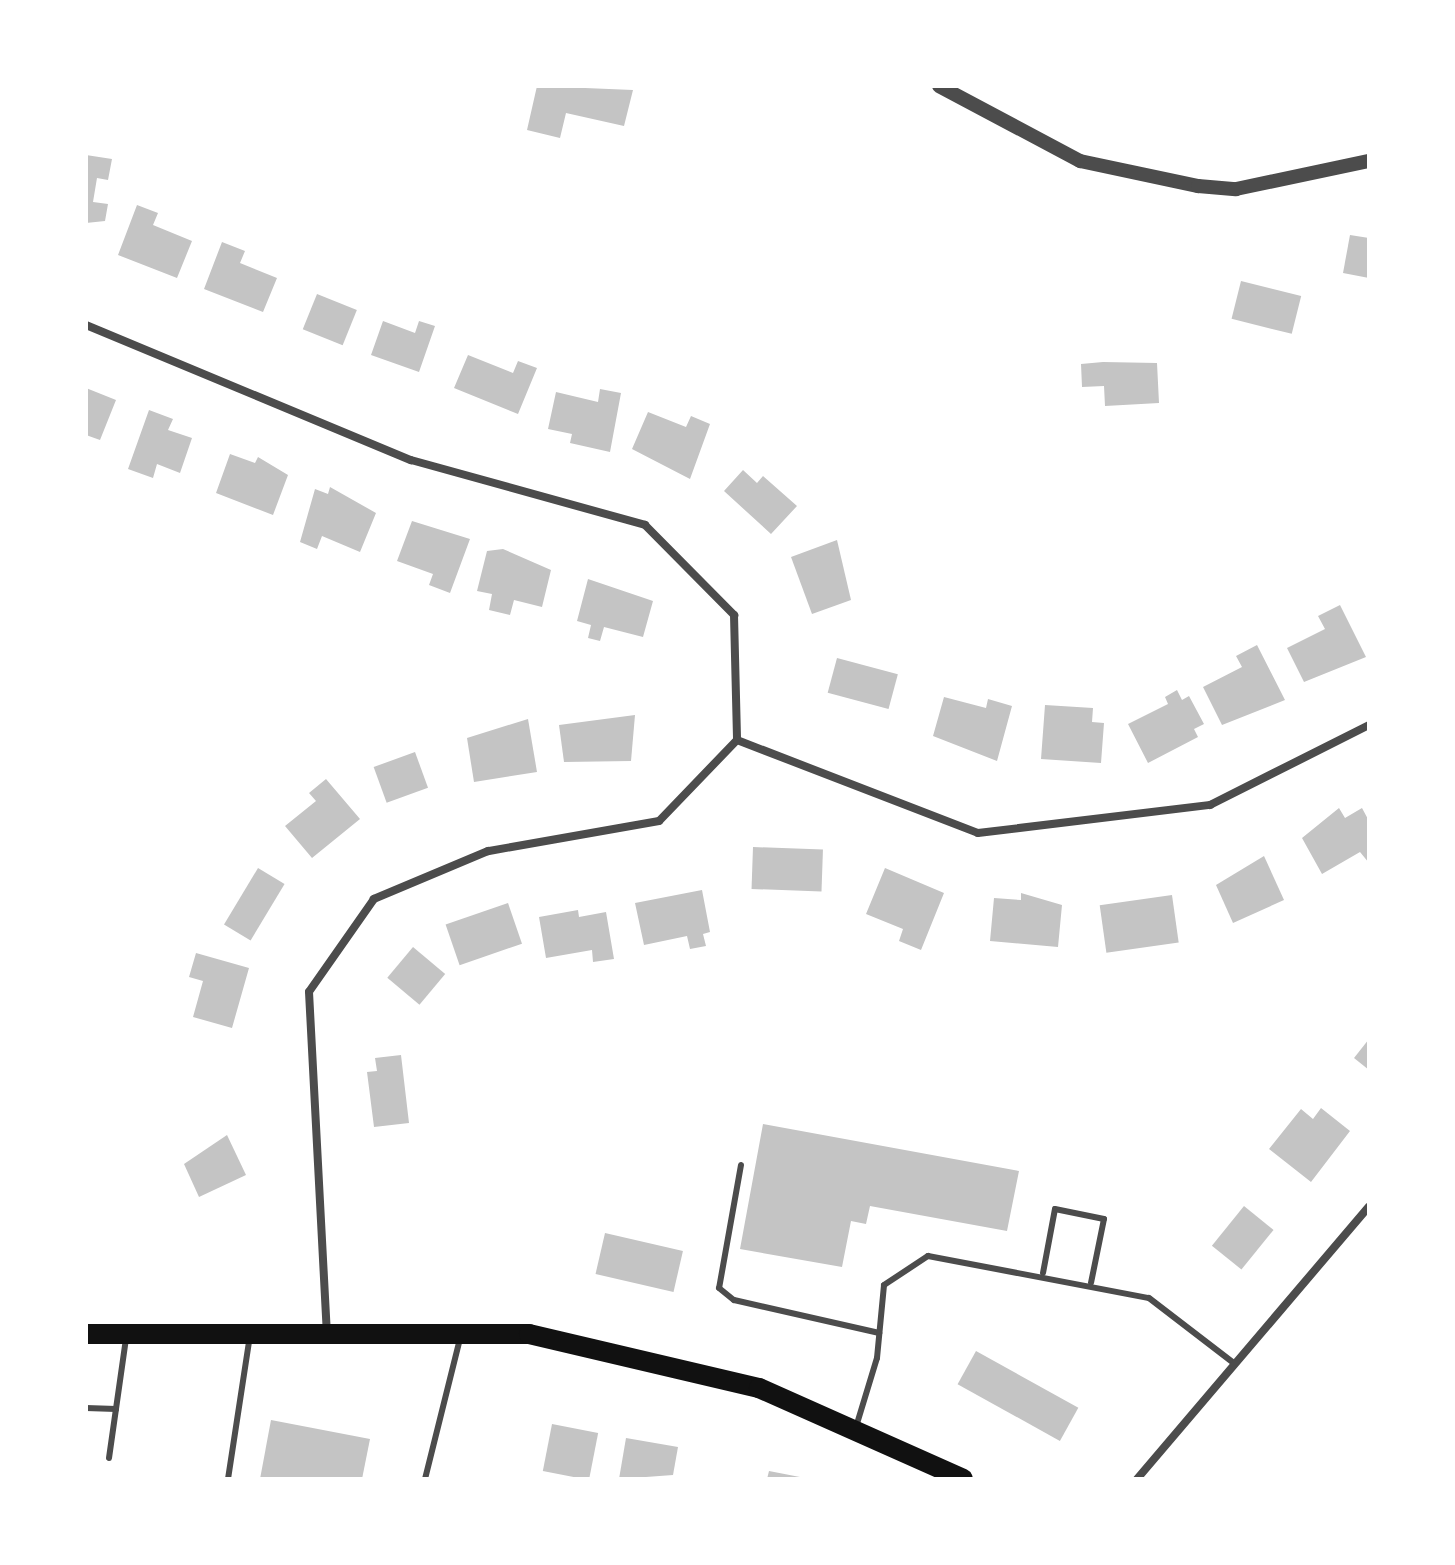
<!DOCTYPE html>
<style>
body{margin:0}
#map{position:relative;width:1455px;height:1565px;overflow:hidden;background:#fff;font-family:"Golos Text",sans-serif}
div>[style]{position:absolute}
.building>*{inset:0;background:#c4c4c4;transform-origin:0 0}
.service>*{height:6px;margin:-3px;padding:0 3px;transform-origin:3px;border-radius:3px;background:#4c4c4c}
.minor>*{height:8px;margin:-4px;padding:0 4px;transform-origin:4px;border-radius:4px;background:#4c4c4c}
.tertiary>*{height:14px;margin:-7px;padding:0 7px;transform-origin:7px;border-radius:7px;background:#4c4c4c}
.primary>*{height:20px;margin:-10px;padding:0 10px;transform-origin:10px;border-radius:10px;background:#111}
span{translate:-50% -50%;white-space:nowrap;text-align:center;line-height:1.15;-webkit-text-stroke:8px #fff;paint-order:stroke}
.frame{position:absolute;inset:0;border:88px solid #fff;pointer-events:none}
</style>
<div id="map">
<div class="building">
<i style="clip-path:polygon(537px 86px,633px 90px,624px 126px,566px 113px,560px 138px,527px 130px)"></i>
<i style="clip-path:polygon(86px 155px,112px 159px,108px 180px,97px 178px,93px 202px,108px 204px,105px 221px,86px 223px)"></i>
<i style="clip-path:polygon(137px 205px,158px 213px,153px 225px,192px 241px,177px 278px,118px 255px)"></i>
<i style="clip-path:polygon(1350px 235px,1369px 238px,1369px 278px,1343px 273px)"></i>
<i style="clip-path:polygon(222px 242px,245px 251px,240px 263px,277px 278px,263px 312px,204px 289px)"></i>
<i style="left:1241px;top:281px;width:62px;height:39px;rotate:14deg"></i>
<i style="left:317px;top:294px;width:43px;height:38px;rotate:22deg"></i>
<i style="clip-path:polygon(383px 321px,415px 333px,419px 321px,435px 326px,419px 372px,371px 355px)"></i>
<i style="clip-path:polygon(468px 355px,513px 373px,518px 361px,537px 368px,518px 414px,454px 388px)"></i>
<i style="clip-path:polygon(1103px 362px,1157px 363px,1159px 403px,1105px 406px,1104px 386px,1082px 387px,1081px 364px)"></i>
<i style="clip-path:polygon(86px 388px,116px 400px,100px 440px,86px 435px)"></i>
<i style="clip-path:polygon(600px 389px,621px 393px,610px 452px,570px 443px,572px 434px,548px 429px,556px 392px,598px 402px)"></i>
<i style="clip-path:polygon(149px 410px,173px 419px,168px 430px,192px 438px,180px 473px,157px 464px,153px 478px,128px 469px)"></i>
<i style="clip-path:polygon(648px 412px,686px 427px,691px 416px,710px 424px,690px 479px,632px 449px)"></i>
<i style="clip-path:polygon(230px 454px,255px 463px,258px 457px,288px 475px,273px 515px,216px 493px)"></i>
<i style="clip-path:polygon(743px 470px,757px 483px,763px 476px,797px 506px,771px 534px,724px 491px)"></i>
<i style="clip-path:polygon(330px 487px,376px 513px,360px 552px,322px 536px,317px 549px,300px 542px,315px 489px,328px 494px)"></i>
<i style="clip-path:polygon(412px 521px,470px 539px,450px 593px,429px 585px,433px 574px,397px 561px)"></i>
<i style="clip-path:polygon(837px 540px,851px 600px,812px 614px,791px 557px)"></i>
<i style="clip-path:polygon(503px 549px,551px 570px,542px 607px,514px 600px,510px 615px,489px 610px,492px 594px,477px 591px,487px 551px)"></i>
<i style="clip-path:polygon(588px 579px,653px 601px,643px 637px,604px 627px,600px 641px,588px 638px,591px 625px,577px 621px)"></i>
<i style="clip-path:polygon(1340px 605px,1366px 657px,1304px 682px,1287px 648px,1325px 629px,1318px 616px)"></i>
<i style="clip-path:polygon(1257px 645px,1285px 700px,1222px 725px,1203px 687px,1242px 667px,1236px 656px)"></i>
<i style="left:837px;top:658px;width:63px;height:36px;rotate:15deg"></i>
<i style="clip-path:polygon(1177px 690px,1182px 700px,1189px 696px,1204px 724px,1194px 729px,1198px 737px,1148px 763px,1128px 724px,1168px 704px,1165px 697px)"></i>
<i style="clip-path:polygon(944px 697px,986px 708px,988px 699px,1012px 706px,997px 761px,933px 736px)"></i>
<i style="clip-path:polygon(1045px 705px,1093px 708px,1092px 722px,1104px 723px,1101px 763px,1041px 759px)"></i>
<i style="clip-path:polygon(635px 715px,631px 761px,564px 762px,559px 725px)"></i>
<i style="clip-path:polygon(528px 719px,537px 772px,474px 782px,467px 738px)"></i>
<i style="left:415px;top:752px;width:38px;height:44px;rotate:70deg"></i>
<i style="clip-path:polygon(326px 779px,360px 819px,312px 858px,285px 826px,316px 801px,309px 793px)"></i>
<i style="clip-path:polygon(1339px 808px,1345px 818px,1362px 808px,1369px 821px,1369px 863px,1360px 852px,1322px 874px,1302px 838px)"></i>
<i style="left:753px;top:847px;width:70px;height:42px;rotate:2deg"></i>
<i style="clip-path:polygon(1264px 856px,1284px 900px,1233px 923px,1216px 885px)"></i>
<i style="left:258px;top:868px;width:31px;height:66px;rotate:31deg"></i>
<i style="clip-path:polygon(885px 868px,944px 893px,921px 950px,899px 941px,903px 929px,866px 914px)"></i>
<i style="clip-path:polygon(702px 890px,710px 932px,703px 934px,706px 946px,690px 949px,687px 936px,644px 945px,635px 903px)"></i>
<i style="clip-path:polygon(1021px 893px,1062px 905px,1058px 947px,990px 941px,994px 898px,1021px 900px)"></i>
<i style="left:1172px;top:895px;width:48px;height:73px;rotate:82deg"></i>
<i style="left:508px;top:903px;width:43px;height:66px;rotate:71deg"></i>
<i style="clip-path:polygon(578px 910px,579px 917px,606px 912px,614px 959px,593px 962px,592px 950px,546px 958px,539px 917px)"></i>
<i style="left:413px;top:947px;width:42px;height:40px;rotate:40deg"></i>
<i style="clip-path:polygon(196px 953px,249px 968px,232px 1028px,193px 1017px,203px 981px,189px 977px)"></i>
<i style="clip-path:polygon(1369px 1039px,1369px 1070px,1354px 1058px)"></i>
<i style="clip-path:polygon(401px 1055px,409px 1123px,374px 1127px,367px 1072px,377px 1071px,375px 1058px)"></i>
<i style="clip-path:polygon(1321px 1108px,1350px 1131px,1311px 1182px,1269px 1149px,1301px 1109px,1313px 1119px)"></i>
<i style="clip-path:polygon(763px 1124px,1019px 1171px,1007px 1231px,870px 1206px,866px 1224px,851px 1221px,842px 1267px,740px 1249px)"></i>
<i style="clip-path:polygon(227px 1135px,246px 1175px,199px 1197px,184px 1164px)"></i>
<i style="left:1244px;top:1206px;width:38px;height:51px;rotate:39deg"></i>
<i style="left:605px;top:1233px;width:80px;height:42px;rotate:13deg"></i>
<i style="left:976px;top:1351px;width:117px;height:38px;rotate:29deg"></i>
<i style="clip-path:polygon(271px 1420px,370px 1439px,362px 1479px,260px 1479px)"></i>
<i style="left:552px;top:1424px;width:47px;height:48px;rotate:11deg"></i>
<i style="clip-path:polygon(626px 1438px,678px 1447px,673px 1475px,619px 1479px)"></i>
<i style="clip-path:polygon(769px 1471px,805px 1478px,804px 1479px,767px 1479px)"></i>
</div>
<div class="service">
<i style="left:741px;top:1165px;width:125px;rotate:100.1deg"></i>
<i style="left:719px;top:1288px;width:19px;rotate:39deg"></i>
<i style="left:734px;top:1300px;width:149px;rotate:12.8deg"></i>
<i style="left:1043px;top:1273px;width:65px;rotate:-79.4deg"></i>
<i style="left:1055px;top:1209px;width:50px;rotate:11.5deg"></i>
<i style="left:1104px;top:1219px;width:65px;rotate:101.5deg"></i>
<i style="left:86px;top:1408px;width:30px;rotate:2deg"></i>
<i style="left:856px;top:1427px;width:72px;rotate:-73.1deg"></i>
<i style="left:877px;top:1358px;width:73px;rotate:-84.5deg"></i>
<i style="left:884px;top:1285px;width:53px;rotate:-33.4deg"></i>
<i style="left:928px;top:1256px;width:225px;rotate:10.8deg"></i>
<i style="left:1149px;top:1298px;width:108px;rotate:37.5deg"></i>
<i style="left:109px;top:1458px;width:120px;rotate:-81.9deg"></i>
<i style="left:228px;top:1479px;width:145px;rotate:-81.3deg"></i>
<i style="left:425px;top:1479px;width:144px;rotate:-76deg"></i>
</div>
<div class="minor">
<i style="left:86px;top:325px;width:352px;rotate:22.6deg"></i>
<i style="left:411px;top:460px;width:243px;rotate:15.5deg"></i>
<i style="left:645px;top:525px;width:127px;rotate:45.3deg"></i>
<i style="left:734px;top:615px;width:125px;rotate:88.6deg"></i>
<i style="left:737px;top:740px;width:112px;rotate:133.9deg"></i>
<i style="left:659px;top:821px;width:174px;rotate:170deg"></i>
<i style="left:488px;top:851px;width:124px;rotate:157.2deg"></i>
<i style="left:374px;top:899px;width:113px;rotate:125deg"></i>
<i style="left:309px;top:992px;width:339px;rotate:87deg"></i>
<i style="left:737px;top:740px;width:258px;rotate:21.1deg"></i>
<i style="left:978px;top:833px;width:234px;rotate:-6.9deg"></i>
<i style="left:1210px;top:805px;width:178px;rotate:-26.7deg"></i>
<i style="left:1137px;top:1479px;width:358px;rotate:-49.6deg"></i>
</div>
<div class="tertiary">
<i style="left:939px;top:86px;width:160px;rotate:28deg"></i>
<i style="left:1080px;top:161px;width:121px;rotate:12deg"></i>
<i style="left:1198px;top:186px;width:38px;rotate:5deg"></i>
<i style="left:1236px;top:189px;width:136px;rotate:-11.9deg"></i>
</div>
<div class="primary">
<i style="left:86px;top:1334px;width:443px"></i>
<i style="left:529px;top:1334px;width:236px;rotate:13.2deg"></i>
<i style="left:759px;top:1388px;width:223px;rotate:24deg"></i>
</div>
<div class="frame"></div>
</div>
